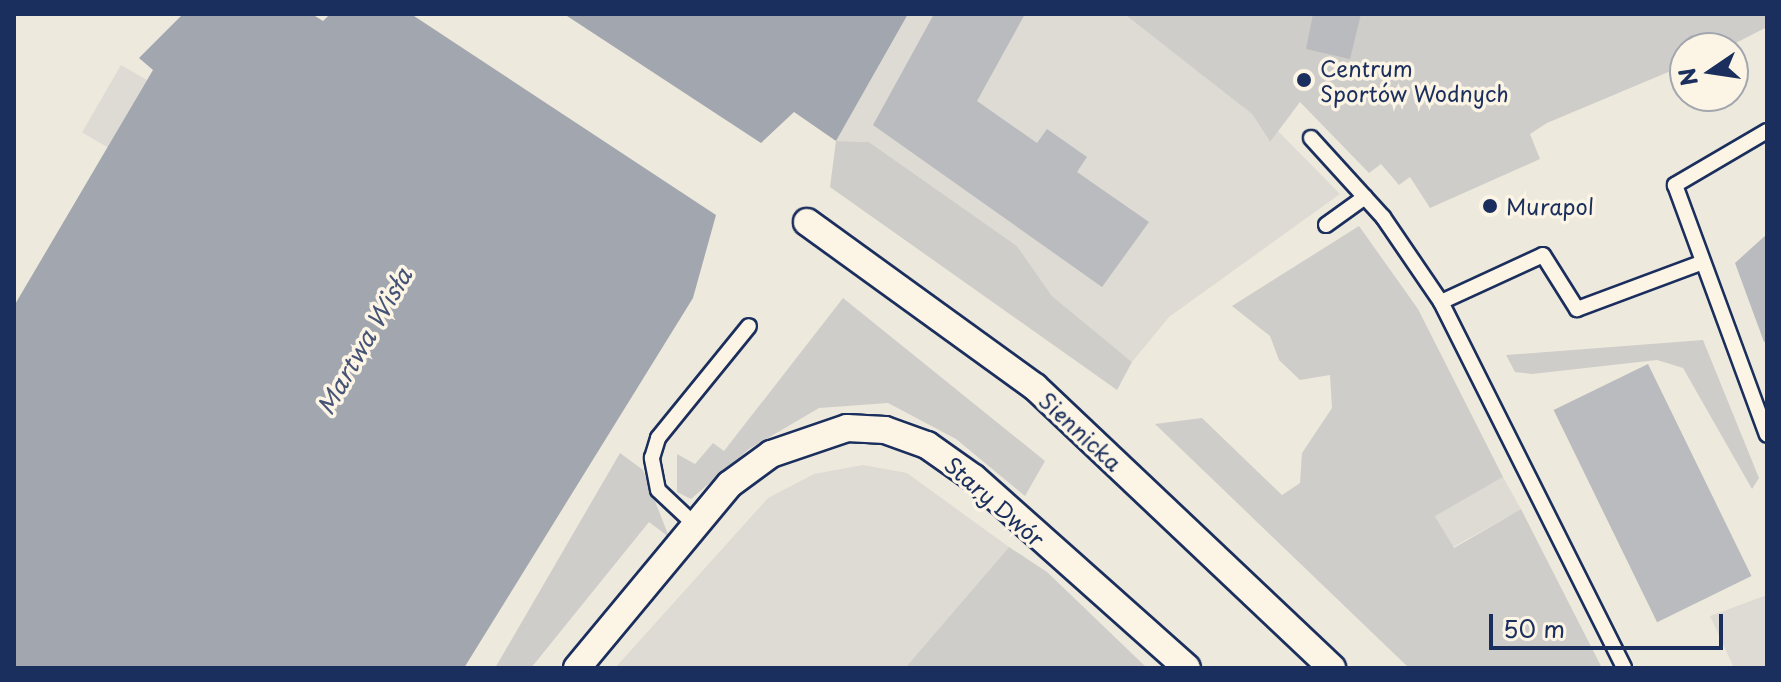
<!DOCTYPE html>
<meta charset="utf-8">
<style>
body{margin:0}
#map{position:relative;width:1781px;height:682px;overflow:hidden;background:#eee9dd;font-family:"Playpen Sans",sans-serif}
div>[style]{position:absolute}
.built>*{inset:0;background:#dedbd4;transform-origin:0 0}
.green>*{inset:0;background:#cfcdca}
.water>*{inset:0;background:#a2a7af}
.pier>*{inset:0;background:#eee9dd}
.building>*{inset:0;background:#babbbe;transform-origin:0 0}
.roads{filter:drop-shadow(2px 0 #1b2f5e) drop-shadow(-2px 0 #1b2f5e) drop-shadow(0 2px #1b2f5e) drop-shadow(0 -2px #1b2f5e)}
.lane>*{height:14px;margin:-7px;padding:0 7px;transform-origin:7px;border-radius:7px;background:#fcf5e5}
.street>*{height:26px;margin:-13px;padding:0 13px;transform-origin:13px;border-radius:13px;background:#fcf5e5}
.dots>*{width:22px;height:22px;translate:-50% -50%;box-sizing:border-box;border:4px solid #fcf5e5;border-radius:50%}
span{translate:-50% -50%;white-space:nowrap;text-align:center;line-height:1.15;-webkit-text-stroke:7px #fcf5e5;paint-order:stroke}
.poi-label{font-size:22px;color:#1b2f5e}
.left{translate:0 -50%;text-align:left}
.street-label{font-size:22px;color:#1b2f5e}
.water-label{font-size:24px;color:#445376;font-style:italic}
.frame{position:absolute;inset:0;border:16px solid #1b2f5e;pointer-events:none}
.north{position:absolute;left:1669px;top:32px;width:80px;height:80px;box-sizing:border-box;background:#fcf5e5;border:2px solid #a2a6af;border-radius:50%;rotate:257deg;font-size:22px;font-weight:700;line-height:32px;text-align:center;color:#1b2f5e}
.north::after{content:'';display:block;margin:auto;width:28px;height:36px;background:#1b2f5e;clip-path:polygon(50% 0,100% 100%,50% 72%,0 100%)}
.scale{position:absolute;left:1489px;top:614px;width:234px;height:36px;box-sizing:border-box;border:4px solid #1b2f5e;border-top:0;padding-left:10px;font-size:24px;line-height:28px;white-space:nowrap;color:#1b2f5e;-webkit-text-stroke:6px #fcf5e5;paint-order:stroke}
</style>
<div id="map">
<div class="built">
<i style="clip-path:polygon(908px 14px,1128px 14px,1252px 114px,1269px 141px,1278px 131px,1340px 194px,1169px 317px,1132px 362px,1052px 296px,1017px 246px,869px 142px,836px 141px)"></i>
<i style="left:121px;top:65px;width:30px;height:78px;rotate:30deg"></i>
<i style="clip-path:polygon(863px 465px,907px 473px,1009px 547px,905px 668px,615px 668px,768px 498px,814px 474px)"></i>
<i style="left:1503px;top:477px;width:37px;height:78px;rotate:61deg"></i>
<i style="clip-path:polygon(1767px 595px,1767px 668px,1734px 668px,1710px 616px)"></i>
</div>
<div class="green">
<i style="clip-path:polygon(1767px 14px,1767px 27px,1726px 48px,1685px 48px,1685px 65px,1547px 123px,1530px 134px,1540px 159px,1430px 208px,1410px 177px,1399px 185px,1381px 164px,1369px 173px,1300px 102px,1270px 142px,1252px 114px,1127px 16px)"></i>
<i style="clip-path:polygon(836px 141px,869px 142px,1017px 246px,1052px 296px,1132px 362px,1117px 390px,830px 187px)"></i>
<i style="clip-path:polygon(1359px 226px,1418px 309px,1503px 477px,1435px 516px,1454px 548px,1521px 509px,1602px 668px,1409px 668px,1155px 424px,1202px 418px,1282px 495px,1300px 483px,1302px 453px,1332px 408px,1330px 375px,1300px 380px,1279px 360px,1270px 336px,1232px 306px)"></i>
<i style="clip-path:polygon(843px 298px,1045px 461px,1025px 496px,956px 439px,888px 403px,819px 408px,749px 449px,691px 499px,677px 492px,677px 454px,695px 464px,713px 443px,724px 451px)"></i>
<i style="clip-path:polygon(1703px 340px,1759px 478px,1752px 489px,1683px 368px,1657px 360px,1532px 374px,1515px 372px,1506px 355px)"></i>
<i style="clip-path:polygon(620px 453px,643px 470px,669px 537px,649px 522px,531px 668px,495px 668px)"></i>
<i style="clip-path:polygon(1009px 547px,1047px 572px,1147px 668px,905px 668px)"></i>
</div>
<div class="water">
<i style="clip-path:polygon(183px 14px,312px 14px,323px 21px,330px 14px,908px 14px,836px 141px,794px 112px,761px 143px,716px 215px,693px 298px,464px 668px,14px 668px,14px 306px,153px 70px,139px 58px)"></i>
</div>
<div class="pier">
<i style="clip-path:polygon(411px 14px,564px 14px,764px 145px,719px 217px)"></i>
</div>
<div class="building">
<i style="clip-path:polygon(934px 14px,1025px 14px,977px 101px,1037px 143px,1047px 129px,1087px 157px,1077px 172px,1149px 222px,1102px 287px,873px 125px)"></i>
<i style="clip-path:polygon(1313px 14px,1361px 14px,1350px 59px,1306px 49px)"></i>
<i style="clip-path:polygon(1767px 234px,1767px 341px,1764px 342px,1735px 263px)"></i>
<i style="left:1648px;top:364px;width:236px;height:105px;rotate:64deg"></i>
</div>
<div class="roads">
<div class="lane">
<i style="left:1767px;top:131px;width:107px;rotate:149.6deg"></i>
<i style="left:1675px;top:185px;width:266px;rotate:69.8deg"></i>
<i style="left:1311px;top:138px;width:107px;rotate:47.7deg"></i>
<i style="left:1383px;top:217px;width:103px;rotate:55.7deg"></i>
<i style="left:1441px;top:302px;width:409px;rotate:63.4deg"></i>
<i style="left:1326px;top:225px;width:48px;rotate:-35.7deg"></i>
<i style="left:1441px;top:302px;width:112px;rotate:-24.7deg"></i>
<i style="left:1543px;top:255px;width:64px;rotate:57.8deg"></i>
<i style="left:1577px;top:309px;width:132px;rotate:-20.4deg"></i>
<i style="left:693px;top:523px;width:48px;rotate:-136.7deg"></i>
<i style="left:658px;top:490px;width:33px;rotate:-101deg"></i>
<i style="left:652px;top:458px;width:21px;rotate:-73deg"></i>
<i style="left:658px;top:438px;width:144px;rotate:-50.9deg"></i>
</div>
<div class="street">
<i style="left:807px;top:222px;width:281px;rotate:35.9deg"></i>
<i style="left:1035px;top:387px;width:409px;rotate:43.4deg"></i>
<i style="left:577px;top:668px;width:239px;rotate:-50.3deg"></i>
<i style="left:730px;top:484px;width:51px;rotate:-36.2deg"></i>
<i style="left:771px;top:454px;width:80px;rotate:-18.9deg"></i>
<i style="left:847px;top:428px;width:38px;rotate:3deg"></i>
<i style="left:885px;top:430px;width:45px;rotate:19.7deg"></i>
<i style="left:927px;top:445px;width:57px;rotate:35.1deg"></i>
<i style="left:974px;top:478px;width:285px;rotate:41.7deg"></i>
</div>
</div>
<div class="dots">
<i style="left:1304px;top:80px;background:#1b2f5e"></i>
<i style="left:1490px;top:206px;background:#1b2f5e"></i>
</div>
<div class="poi-label">
<span class="left" style="left:1320px;top:80px">Centrum<br>Sportów Wodnych</span>
<span class="left" style="left:1506px;top:206px">Murapol</span>
</div>
<div class="street-label">
<span style="left:1081px;top:431px;rotate:43deg">Siennicka</span>
<span style="left:995px;top:501px;rotate:41deg">Stary Dwór</span>
</div>
<div class="water-label">
<span style="left:364px;top:341px;rotate:-60deg">Martwa Wisła</span>
</div>
<div class="frame"></div>
<div class="north">N</div>
<div class="scale">50 m</div>
</div>
